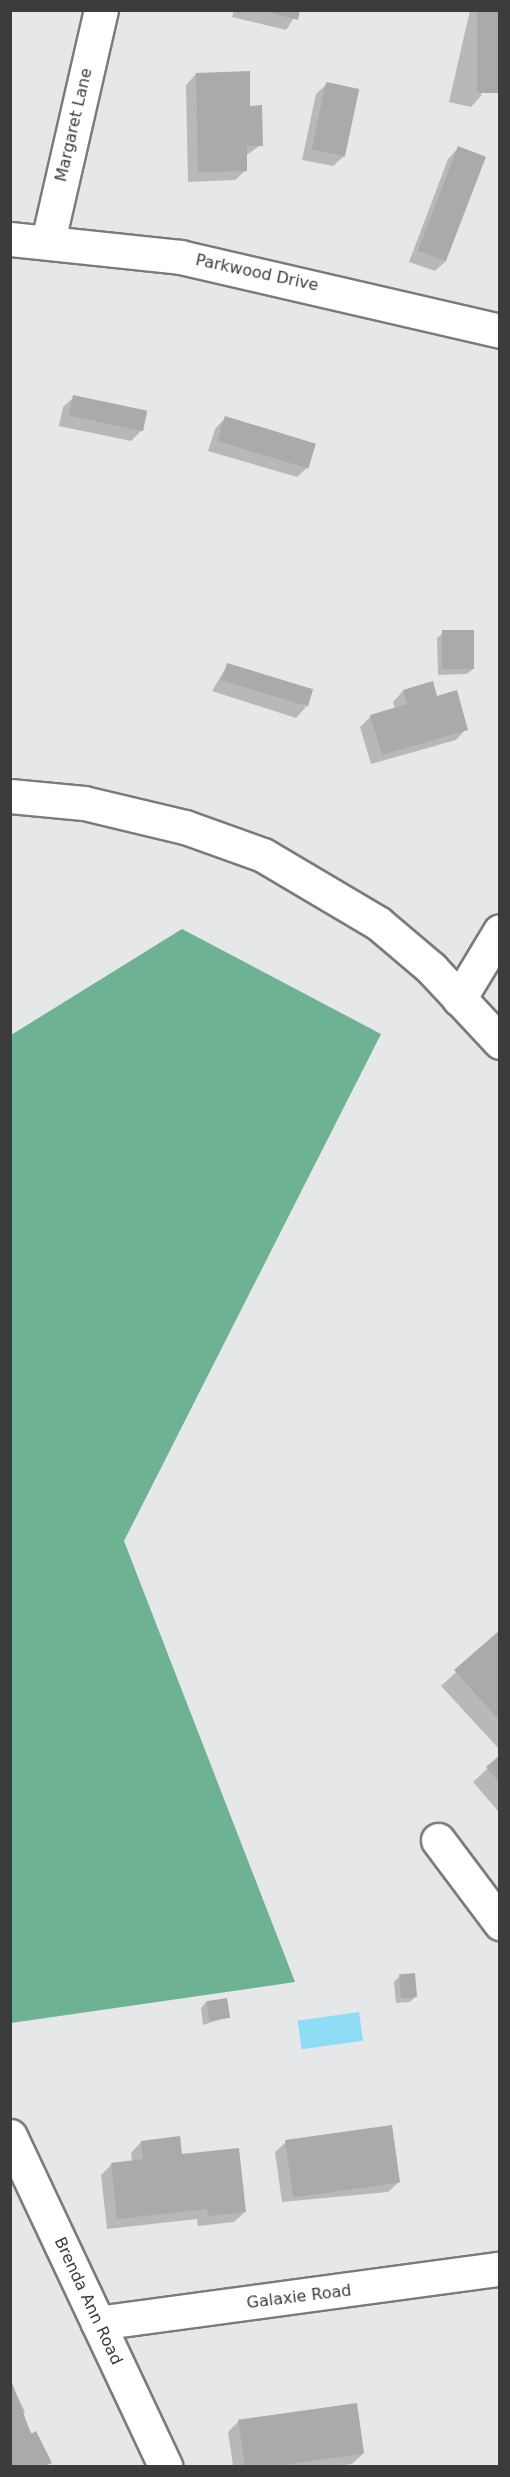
<!DOCTYPE html>
<style>
body{margin:0}
#map{position:relative;width:510px;height:2477px;overflow:hidden;background:#e6e7e8;font-family:"DejaVu Sans",sans-serif}
div>[style]{position:absolute}
.forest>*{inset:0;background:#6eb294}
.water>*{inset:0;background:#8fddf5;transform-origin:0 0}
.shadow>*{inset:0;background:#0003}
.building>*{inset:0;background:#aaaaab;transform-origin:0 0}
.roads{filter:drop-shadow(2px 0 #7a7b7c) drop-shadow(-2px 0 #7a7b7c) drop-shadow(0 2px #7a7b7c) drop-shadow(0 -2px #7a7b7c)}
.minor>*{height:33px;margin:-16.5px;padding:0 16.5px;transform-origin:16.5px;border-radius:16.5px;background:#fff}
span{translate:-50% -50%;white-space:nowrap;text-align:center;line-height:1.15;-webkit-text-stroke:5px #fff;paint-order:stroke}
.street-label{font-size:16px;color:#3b3c3c}
.frame{position:absolute;inset:0;border:12px solid #3b3c3c;pointer-events:none}
</style>
<div id="map">
<div class="forest">
<i style="clip-path:polygon(182px 929px,381px 1034px,124px 1541px,295px 1982px,11px 2023px,11px 1035px)"></i>
</div>
<div class="water">
<i style="left:359px;top:2012px;width:29px;height:62px;rotate:82deg"></i>
</div>
<div class="shadow">
<i style="clip-path:polygon(234px 10px,299px 10px,286px 30px,232px 17px)"></i>
<i style="clip-path:polygon(470px 10px,500px 10px,481px 96px,471px 107px,449px 102px)"></i>
<i style="clip-path:polygon(196px 74px,261px 145px,245px 156px,246px 170px,235px 180px,188px 182px,186px 85px)"></i>
<i style="clip-path:polygon(327px 84px,344px 156px,333px 166px,302px 160px,316px 94px)"></i>
<i style="clip-path:polygon(458px 148px,446px 261px,435px 271px,409px 262px,448px 159px)"></i>
<i style="clip-path:polygon(74px 397px,141px 431px,131px 441px,59px 426px,63px 407px)"></i>
<i style="clip-path:polygon(225px 418px,308px 467px,297px 477px,208px 451px,215px 429px)"></i>
<i style="clip-path:polygon(443px 633px,473px 669px,467px 674px,438px 675px,437px 638px)"></i>
<i style="clip-path:polygon(228px 664px,306px 707px,296px 718px,212px 691px)"></i>
<i style="clip-path:polygon(432px 683px,436px 698px,466px 729px,456px 740px,371px 764px,360px 727px,371px 716px,395px 709px,393px 702px,403px 691px)"></i>
<i style="clip-path:polygon(500px 1632px,500px 1750px,441px 1686px)"></i>
<i style="clip-path:polygon(500px 1757px,500px 1810px,498px 1811px,473px 1782px)"></i>
<i style="clip-path:polygon(400px 1976px,415px 1997px,410px 2002px,396px 2003px,394px 1982px)"></i>
<i style="clip-path:polygon(206px 2002px,228px 2017px,203px 2025px,201px 2008px)"></i>
<i style="clip-path:polygon(141px 2142px,180px 2156px,245px 2212px,234px 2222px,198px 2226px,197px 2219px,107px 2229px,101px 2175px,112px 2164px,132px 2162px,131px 2153px)"></i>
<i style="clip-path:polygon(286px 2142px,399px 2182px,388px 2192px,282px 2202px,275px 2152px)"></i>
<i style="clip-path:polygon(10px 2381px,25px 2412px,21px 2416px,50px 2463px,46px 2466px,10px 2466px)"></i>
<i style="clip-path:polygon(239px 2421px,363px 2454px,352px 2464px,338px 2466px,233px 2466px,228px 2432px)"></i>
</div>
<div class="building">
<i style="clip-path:polygon(261px 10px,300px 10px,298px 20px)"></i>
<i style="left:477px;top:10px;width:23px;height:83px"></i>
<i style="clip-path:polygon(250px 71px,250px 106px,262px 105px,263px 146px,247px 146px,247px 171px,198px 172px,196px 73px)"></i>
<i style="left:326px;top:82px;width:34px;height:69px;rotate:12deg"></i>
<i style="left:458px;top:146px;width:30px;height:112px;rotate:21deg"></i>
<i style="left:73px;top:395px;width:76px;height:21px;rotate:12deg"></i>
<i style="left:225px;top:416px;width:95px;height:26px;rotate:17deg"></i>
<i style="left:474px;top:630px;width:39px;height:32px;rotate:90deg"></i>
<i style="left:227px;top:663px;width:90px;height:18px;rotate:17deg"></i>
<i style="clip-path:polygon(433px 681px,437px 696px,457px 690px,468px 730px,382px 755px,370px 715px,407px 704px,403px 690px)"></i>
<i style="clip-path:polygon(500px 1630px,500px 1721px,454px 1670px)"></i>
<i style="clip-path:polygon(500px 1755px,500px 1783px,486px 1767px)"></i>
<i style="left:415px;top:1973px;width:24px;height:16px;rotate:85deg"></i>
<i style="left:227px;top:1998px;width:20px;height:21px;rotate:81deg"></i>
<i style="left:392px;top:2125px;width:58px;height:108px;rotate:82deg"></i>
<i style="clip-path:polygon(180px 2136px,182px 2154px,239px 2148px,246px 2212px,208px 2216px,207px 2209px,117px 2219px,111px 2163px,143px 2159px,141px 2141px)"></i>
<i style="clip-path:polygon(10px 2377px,31px 2434px,36px 2431px,52px 2463px,45px 2466px,10px 2466px)"></i>
<i style="left:357px;top:2403px;width:51px;height:120px;rotate:82deg"></i>
</div>
<div class="roads">
<div class="minor">
<i style="left:10px;top:239px;width:171px;rotate:6deg"></i>
<i style="left:180px;top:257px;width:328px;rotate:13deg"></i>
<i style="left:48px;top:241px;width:237px;rotate:-77.1deg"></i>
<i style="left:10px;top:796px;width:74px;rotate:5.4deg"></i>
<i style="left:84px;top:803px;width:104px;rotate:13.4deg"></i>
<i style="left:185px;top:827px;width:83px;rotate:19.7deg"></i>
<i style="left:263px;top:855px;width:134px;rotate:30.6deg"></i>
<i style="left:378px;top:923px;width:70px;rotate:40.3deg"></i>
<i style="left:431px;top:968px;width:101px;rotate:47deg"></i>
<i style="left:459px;top:999px;width:79px;rotate:-58.9deg"></i>
<i style="left:438px;top:1840px;width:104px;rotate:53.2deg"></i>
<i style="left:10px;top:2136px;width:365px;rotate:64.8deg"></i>
<i style="left:98px;top:2323px;width:406px;rotate:-7.7deg"></i>
</div>
</div>
<div class="street-label">
<span style="left:74px;top:125px;rotate:-77deg">Margaret Lane</span>
<span style="left:257px;top:273px;rotate:12deg">Parkwood Drive</span>
<span style="left:299px;top:2297px;rotate:-7deg">Galaxie Road</span>
<span style="left:88px;top:2301px;rotate:65deg">Brenda Ann Road</span>
</div>
<div class="frame"></div>
</div>
